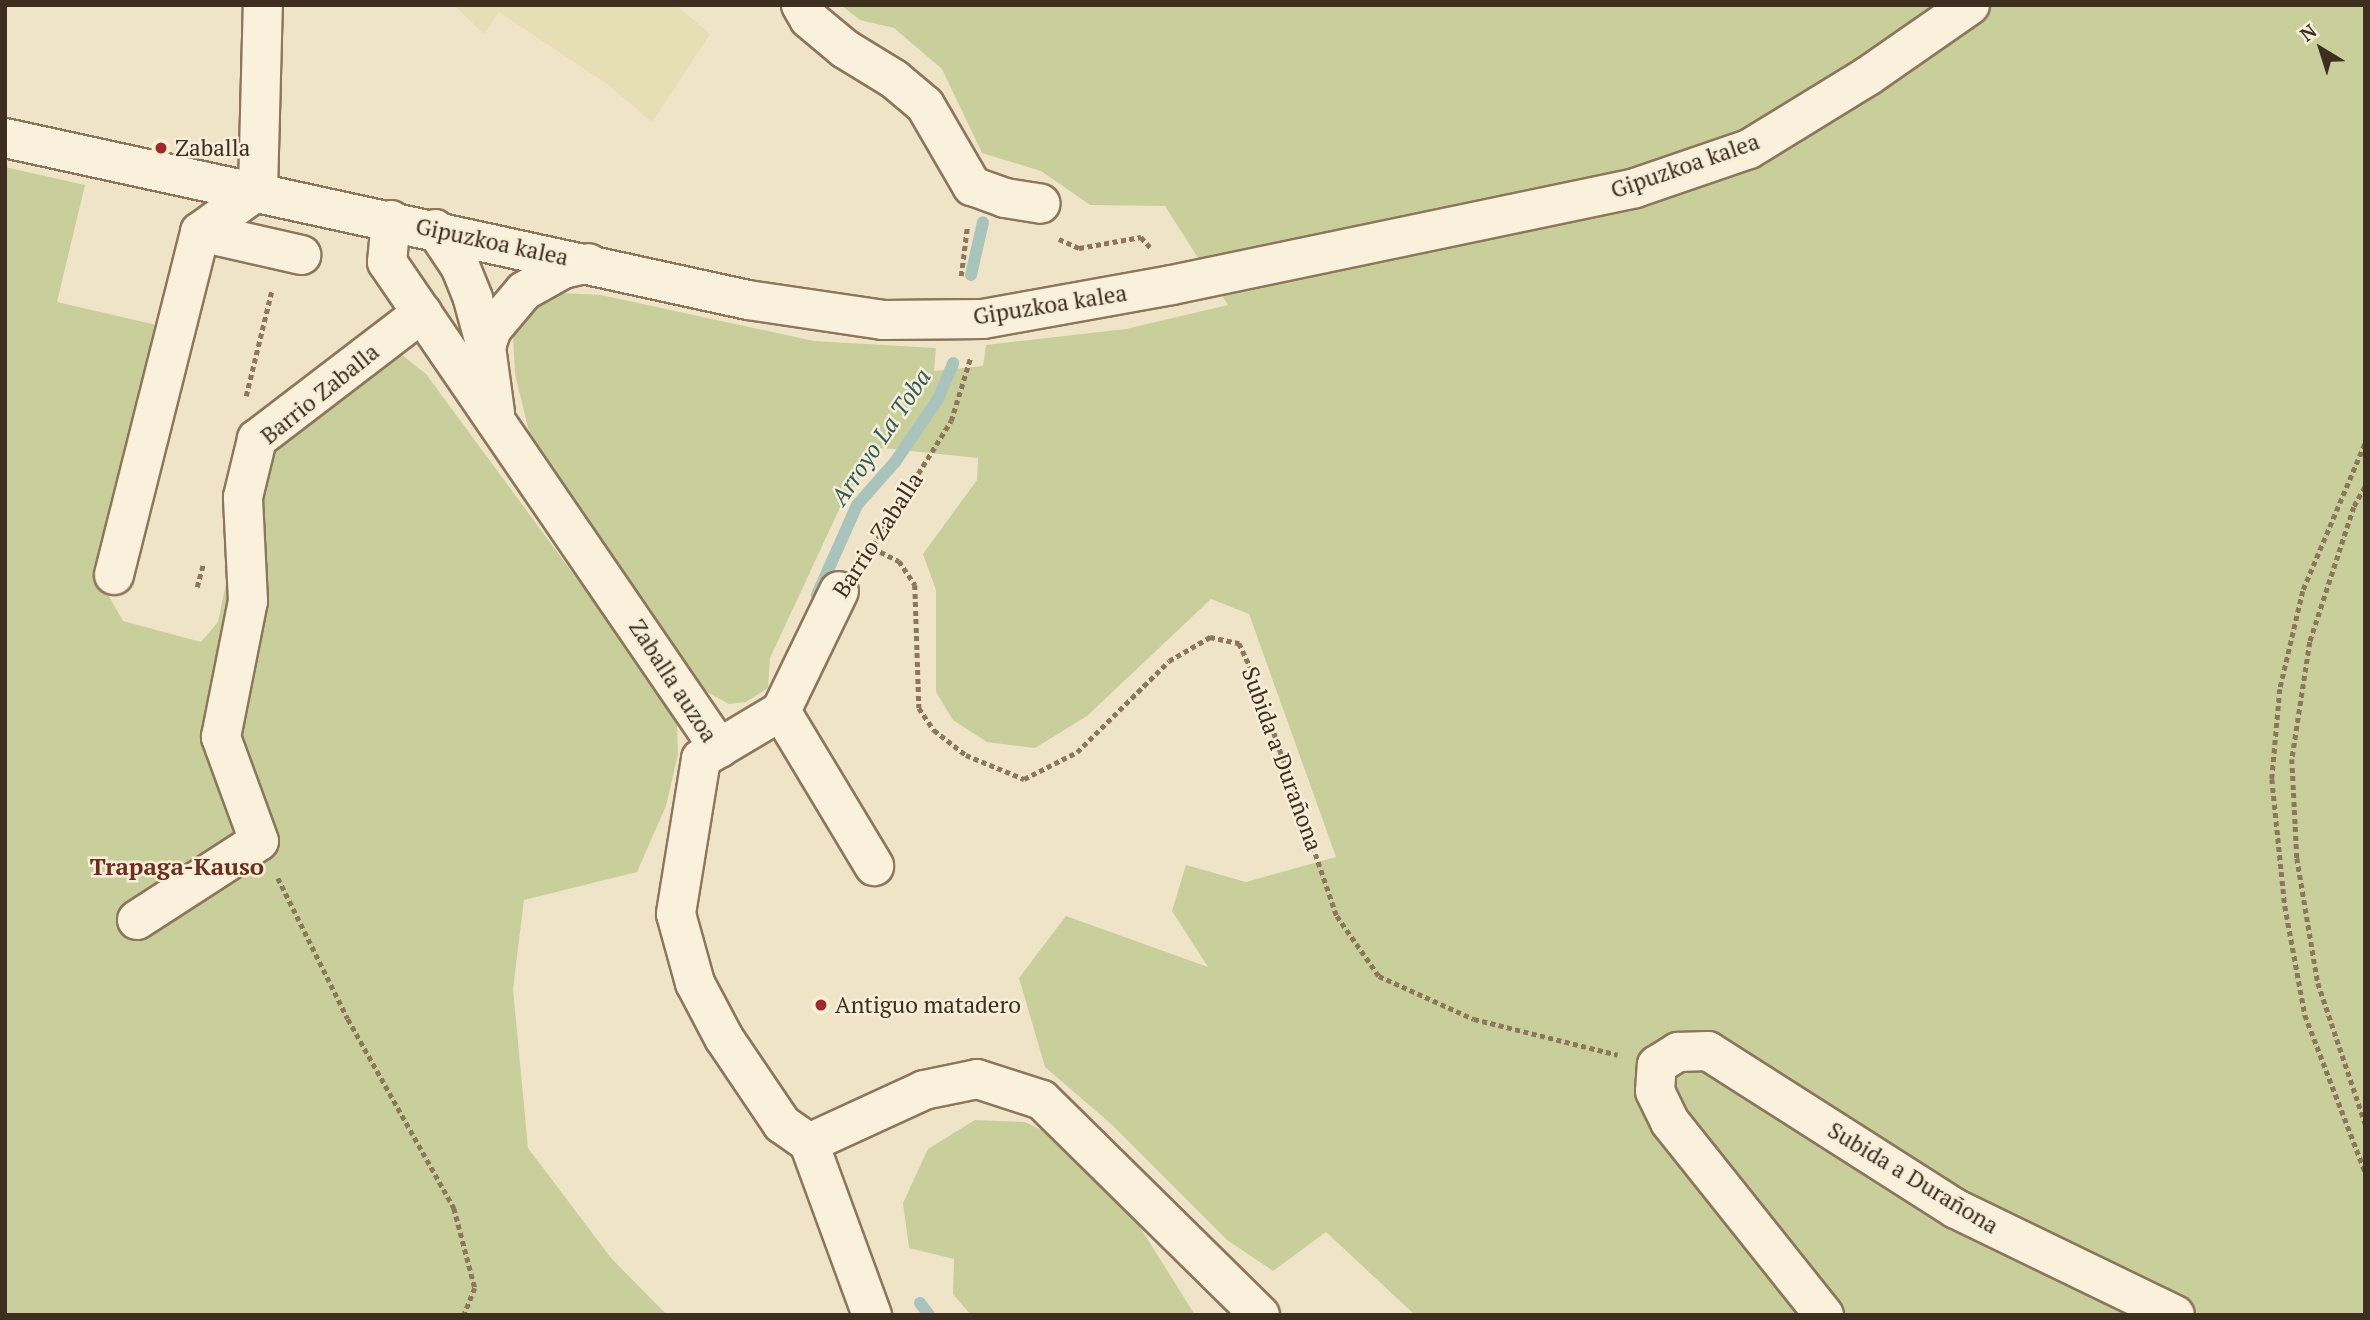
<!DOCTYPE html>
<meta charset="utf-8">
<style>
body{margin:0}
#map{position:relative;width:2370px;height:1320px;overflow:hidden;background:#f0e4c8;font-family:"PT Serif",serif}
div>[style]{position:absolute}
.farmland>*{inset:0;background:#e6deb5}
.green>*{inset:0;background:#c9cf9b}
.stream>*{height:12px;margin:-6px;padding:0 6px;transform-origin:6px;border-radius:6px;background:#a9c4bc}
.path>*{height:4.5px;margin-top:-2.25px;transform-origin:0;background:repeating-linear-gradient(90deg,#8d765c 0 5px,transparent 0 8.5px)}
.roads{filter:drop-shadow(2px 0 #8d765c) drop-shadow(-2px 0 #8d765c) drop-shadow(0 2px #8d765c) drop-shadow(0 -2px #8d765c)}
.street>*{height:38px;margin:-19px;padding:0 19px;transform-origin:19px;border-radius:19px;background:#faf1dc}
.secondary>*{height:38px;margin:-19px;padding:0 19px;transform-origin:19px;border-radius:19px;background:#faf1dc}
.dots>*{width:19px;height:19px;translate:-50% -50%;box-sizing:border-box;border:4px solid #f7eed8;border-radius:50%}
span{translate:-50% -50%;white-space:nowrap;text-align:center;line-height:1.15;-webkit-text-stroke:5px #f7eed8;paint-order:stroke}
.poi-label{font-size:23px;color:#3d2e20}
.left{translate:0 -50%;text-align:left}
.street-label{font-size:23px;color:#3d2e20}
.water-label{font-size:24px;color:#2f5d5a;font-style:italic}
.neighbourhood-label{font-size:24px;color:#6b2e1e;font-weight:700}
.frame{position:absolute;inset:0;border:7px solid #3d2e20;pointer-events:none}
.north{position:absolute;left:2286px;top:14px;width:70px;height:70px;-webkit-text-stroke:5px #f7eed8;paint-order:stroke;rotate:322deg;font-size:19px;font-weight:700;line-height:28px;text-align:center;color:#3d2e20}
.north::after{content:'';display:block;margin:auto;width:24px;height:32px;background:#3d2e20;clip-path:polygon(50% 0,100% 100%,50% 72%,0 100%)}
</style>
<div id="map">
<div class="farmland">
<i style="clip-path:polygon(454px 5px,676px 5px,710px 34px,652px 122px,607px 84px,499px 12px,484px 34px)"></i>
</div>
<div class="green">
<i style="clip-path:polygon(841px 5px,2365px 5px,2365px 1315px,1415px 1315px,1326px 1232px,1273px 1271px,1227px 1240px,1110px 1123px,1045px 1067px,1019px 978px,1066px 916px,1208px 967px,1172px 911px,1186px 865px,1246px 882px,1336px 857px,1249px 614px,1211px 599px,1087px 716px,1035px 748px,987px 742px,953px 720px,936px 692px,936px 590px,923px 554px,977px 480px,978px 458px,882px 448px,844px 499px,770px 658px,768px 688px,746px 702px,729px 704px,705px 691px,671px 648px,551px 476px,528px 428px,515px 374px,513px 336px,529px 310px,562px 293px,601px 295px,814px 341px,936px 348px,934px 371px,983px 366px,986px 345px,1126px 329px,1228px 305px,1165px 206px,1090px 205px,1041px 171px,982px 153px,942px 69px,894px 28px,860px 20px)"></i>
<i style="clip-path:polygon(5px 167px,85px 185px,57px 302px,161px 326px,101px 582px,123px 621px,201px 642px,218px 622px,243px 501px,273px 444px,397px 351px,426px 374px,661px 693px,677px 724px,678px 754px,666px 806px,637px 872px,524px 900px,513px 989px,528px 1148px,611px 1258px,667px 1315px,5px 1315px)"></i>
<i style="clip-path:polygon(975px 1120px,1025px 1122px,1071px 1144px,1130px 1211px,1195px 1315px,971px 1315px,953px 1294px,954px 1259px,909px 1248px,903px 1203px,928px 1149px)"></i>
</div>
<div class="stream">
<i style="left:971px;top:275px;width:54px;rotate:-77.2deg"></i>
<i style="left:817px;top:595px;width:98px;rotate:-66deg"></i>
<i style="left:857px;top:505px;width:57px;rotate:-48.5deg"></i>
<i style="left:895px;top:462px;width:76px;rotate:-55.7deg"></i>
<i style="left:938px;top:399px;width:39px;rotate:-67deg"></i>
<i style="left:920px;top:1303px;width:15px;rotate:53deg"></i>
</div>
<div class="path">
<i style="left:1059px;top:239px;width:22px;rotate:24deg"></i>
<i style="left:1079px;top:248px;width:63px;rotate:-10.1deg"></i>
<i style="left:1141px;top:237px;width:15px;rotate:48deg"></i>
<i style="left:961px;top:276px;width:48px;rotate:-82.9deg"></i>
<i style="left:246px;top:396px;width:110px;rotate:-76.3deg"></i>
<i style="left:2365px;top:444px;width:160px;rotate:112.9deg"></i>
<i style="left:2303px;top:591px;width:101px;rotate:103.2deg"></i>
<i style="left:2280px;top:689px;width:90px;rotate:95.1deg"></i>
<i style="left:2272px;top:779px;width:128px;rotate:84.2deg"></i>
<i style="left:2285px;top:906px;width:111px;rotate:79.6deg"></i>
<i style="left:2305px;top:1015px;width:167px;rotate:69deg"></i>
<i style="left:2365px;top:487px;width:23px;rotate:119deg"></i>
<i style="left:2354px;top:507px;width:142px;rotate:108.1deg"></i>
<i style="left:2310px;top:642px;width:118px;rotate:98.7deg"></i>
<i style="left:2292px;top:759px;width:99px;rotate:87.1deg"></i>
<i style="left:2297px;top:858px;width:127px;rotate:80.5deg"></i>
<i style="left:2318px;top:983px;width:148px;rotate:71.4deg"></i>
<i style="left:873px;top:548px;width:29px;rotate:27deg"></i>
<i style="left:899px;top:561px;width:29px;rotate:56deg"></i>
<i style="left:915px;top:585px;width:123px;rotate:88.1deg"></i>
<i style="left:919px;top:708px;width:27px;rotate:56deg"></i>
<i style="left:934px;top:730px;width:41px;rotate:38deg"></i>
<i style="left:966px;top:755px;width:63px;rotate:22.5deg"></i>
<i style="left:1024px;top:779px;width:59px;rotate:-27deg"></i>
<i style="left:1077px;top:752px;width:129px;rotate:-44.7deg"></i>
<i style="left:1169px;top:661px;width:48px;rotate:-30.3deg"></i>
<i style="left:1210px;top:637px;width:30px;rotate:12deg"></i>
<i style="left:1239px;top:643px;width:38px;rotate:65deg"></i>
<i style="left:1255px;top:677px;width:253px;rotate:71.1deg"></i>
<i style="left:1337px;top:916px;width:73px;rotate:55deg"></i>
<i style="left:1379px;top:976px;width:104px;rotate:24.4deg"></i>
<i style="left:1474px;top:1019px;width:148px;rotate:14deg"></i>
<i style="left:864px;top:560px;width:164px;rotate:-58deg"></i>
<i style="left:951px;top:421px;width:65px;rotate:-73deg"></i>
<i style="left:197px;top:587px;width:24px;rotate:-75deg"></i>
<i style="left:278px;top:878px;width:157px;rotate:63.6deg"></i>
<i style="left:348px;top:1019px;width:217px;rotate:60.7deg"></i>
<i style="left:454px;top:1208px;width:83px;rotate:75.3deg"></i>
<i style="left:475px;top:1288px;width:29px;rotate:112deg"></i>
</div>
<div class="roads">
<div class="street">
<i style="left:801px;top:5px;width:16px;rotate:60deg"></i>
<i style="left:809px;top:19px;width:47px;rotate:39.8deg"></i>
<i style="left:845px;top:49px;width:57px;rotate:31.5deg"></i>
<i style="left:894px;top:79px;width:40px;rotate:40deg"></i>
<i style="left:925px;top:105px;width:94px;rotate:59.9deg"></i>
<i style="left:972px;top:186px;width:35px;rotate:20deg"></i>
<i style="left:1005px;top:198px;width:36px;rotate:9deg"></i>
<i style="left:391px;top:220px;width:42px;rotate:95.4deg"></i>
<i style="left:387px;top:262px;width:589px;rotate:55.66deg"></i>
<i style="left:719px;top:748px;width:21px;rotate:149deg"></i>
<i style="left:701px;top:759px;width:157px;rotate:99.2deg"></i>
<i style="left:676px;top:914px;width:72px;rotate:74.6deg"></i>
<i style="left:695px;top:983px;width:62px;rotate:62.2deg"></i>
<i style="left:724px;top:1038px;width:104px;rotate:56deg"></i>
<i style="left:782px;top:1124px;width:33px;rotate:35deg"></i>
<i style="left:435px;top:229px;width:45px;rotate:56deg"></i>
<i style="left:460px;top:266px;width:35px;rotate:68deg"></i>
<i style="left:473px;top:299px;width:50px;rotate:74.8deg"></i>
<i style="left:486px;top:347px;width:67px;rotate:82.2deg"></i>
<i style="left:200px;top:232px;width:104px;rotate:12.8deg"></i>
<i style="left:486px;top:347px;width:19px;rotate:-72deg"></i>
<i style="left:492px;top:329px;width:50px;rotate:-49.9deg"></i>
<i style="left:524px;top:291px;width:45px;rotate:-29.4deg"></i>
<i style="left:563px;top:269px;width:26px;rotate:-13deg"></i>
<i style="left:114px;top:575px;width:354px;rotate:-75.9deg"></i>
<i style="left:200px;top:232px;width:72px;rotate:-35.9deg"></i>
<i style="left:258px;top:190px;width:185px;rotate:-88.5deg"></i>
<i style="left:781px;top:711px;width:181px;rotate:59deg"></i>
<i style="left:719px;top:748px;width:72px;rotate:-30.8deg"></i>
<i style="left:781px;top:711px;width:133px;rotate:-64.2deg"></i>
<i style="left:137px;top:920px;width:145px;rotate:-32.9deg"></i>
<i style="left:259px;top:841px;width:111px;rotate:-110.1deg"></i>
<i style="left:221px;top:737px;width:139px;rotate:-78.8deg"></i>
<i style="left:248px;top:601px;width:104px;rotate:-92.8deg"></i>
<i style="left:243px;top:497px;width:60px;rotate:-76.4deg"></i>
<i style="left:257px;top:439px;width:208px;rotate:-37.4deg"></i>
<i style="left:809px;top:1143px;width:127px;rotate:-24.7deg"></i>
<i style="left:924px;top:1090px;width:54px;rotate:-11.7deg"></i>
<i style="left:977px;top:1079px;width:68px;rotate:17.9deg"></i>
<i style="left:1042px;top:1100px;width:306px;rotate:44.6deg"></i>
<i style="left:809px;top:1143px;width:183px;rotate:69.9deg"></i>
<i style="left:1824px;top:1315px;width:247px;rotate:-128.6deg"></i>
<i style="left:1670px;top:1122px;width:34px;rotate:-116deg"></i>
<i style="left:1655px;top:1091px;width:26px;rotate:-86deg"></i>
<i style="left:1657px;top:1065px;width:25px;rotate:-32deg"></i>
<i style="left:1678px;top:1052px;width:30px;rotate:-2deg"></i>
<i style="left:1708px;top:1051px;width:294px;rotate:32.5deg"></i>
<i style="left:1956px;top:1209px;width:243px;rotate:25.8deg"></i>
</div>
<div class="secondary">
<i style="left:5px;top:138px;width:760px;rotate:12.3deg"></i>
<i style="left:748px;top:300px;width:136px;rotate:8.4deg"></i>
<i style="left:883px;top:320px;width:100px;rotate:-0.6deg"></i>
<i style="left:983px;top:319px;width:192px;rotate:-10.2deg"></i>
<i style="left:1172px;top:285px;width:473px;rotate:-11.8deg"></i>
<i style="left:1635px;top:188px;width:120px;rotate:-18.9deg"></i>
<i style="left:1749px;top:149px;width:140px;rotate:-31.5deg"></i>
<i style="left:1868px;top:76px;width:124px;rotate:-34.8deg"></i>
</div>
</div>
<div class="dots">
<i style="left:161px;top:148px;background:#9e2a2b"></i>
<i style="left:821px;top:1005px;background:#9e2a2b"></i>
</div>
<div class="poi-label">
<span class="left" style="left:175px;top:148px">Zaballa</span>
<span class="left" style="left:835px;top:1005px">Antiguo matadero</span>
</div>
<div class="street-label">
<span style="left:1685px;top:166px;rotate:-19deg">Gipuzkoa kalea</span>
<span style="left:492px;top:242px;rotate:12deg">Gipuzkoa kalea</span>
<span style="left:1050px;top:305px;rotate:-9deg">Gipuzkoa kalea</span>
<span style="left:320px;top:394px;rotate:-39deg">Barrio Zaballa</span>
<span style="left:878px;top:535px;rotate:-57deg">Barrio Zaballa</span>
<span style="left:673px;top:681px;rotate:57deg">Zaballa auzoa</span>
<span style="left:1282px;top:759px;rotate:70deg">Subida a Durañona</span>
<span style="left:1913px;top:1178px;rotate:31deg">Subida a Durañona</span>
</div>
<div class="water-label">
<span style="left:881px;top:437px;rotate:-56deg">Arroyo La Toba</span>
</div>
<div class="neighbourhood-label">
<span style="left:177px;top:867px">Trapaga-Kauso</span>
</div>
<div class="frame"></div>
<div class="north">N</div>
</div>
